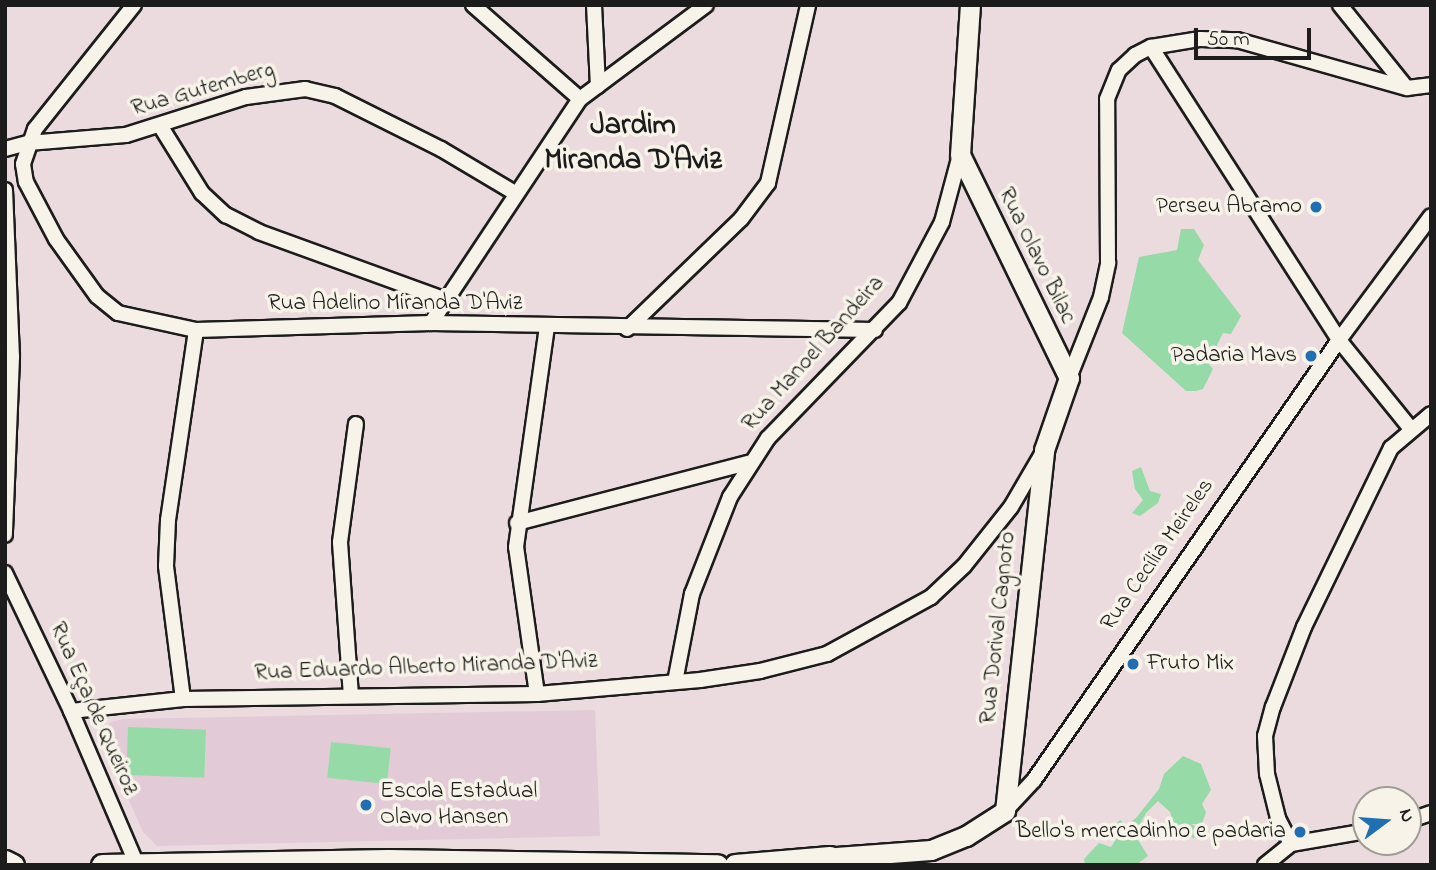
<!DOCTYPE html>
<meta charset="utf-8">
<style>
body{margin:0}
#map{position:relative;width:1436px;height:870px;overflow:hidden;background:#ebdbde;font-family:"Indie Flower",sans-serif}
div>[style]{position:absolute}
.built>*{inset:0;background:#e3cad7}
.green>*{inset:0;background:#96dba7;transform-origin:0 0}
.roads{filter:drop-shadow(2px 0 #1c1c1c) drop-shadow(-2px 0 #1c1c1c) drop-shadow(0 2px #1c1c1c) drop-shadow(0 -2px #1c1c1c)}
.minor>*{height:14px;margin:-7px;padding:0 7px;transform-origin:7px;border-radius:7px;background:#f7f3e8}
.tertiary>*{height:19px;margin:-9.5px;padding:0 9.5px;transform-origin:9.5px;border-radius:9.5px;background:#f7f3e8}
.secondary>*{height:21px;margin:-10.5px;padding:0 10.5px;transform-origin:10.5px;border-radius:10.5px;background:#f7f3e8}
.dots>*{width:19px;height:19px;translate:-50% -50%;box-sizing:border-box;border:4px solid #f7f3e8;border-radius:50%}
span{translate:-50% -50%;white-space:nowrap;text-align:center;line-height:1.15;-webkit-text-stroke:7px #f7f3e8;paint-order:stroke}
.street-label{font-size:23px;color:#1c1c1c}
.poi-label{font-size:23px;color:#1c1c1c}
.right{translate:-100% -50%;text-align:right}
.left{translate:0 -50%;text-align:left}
.district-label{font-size:30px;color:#1c1c1c;font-weight:700}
.frame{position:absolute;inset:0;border:7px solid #1c1c1c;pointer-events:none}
.north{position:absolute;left:1352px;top:786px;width:70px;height:70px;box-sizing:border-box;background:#f7f3e8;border:2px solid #9f9d96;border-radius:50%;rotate:74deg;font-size:19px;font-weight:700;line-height:28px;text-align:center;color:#1c1c1c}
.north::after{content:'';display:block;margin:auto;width:24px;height:32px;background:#1f6fb2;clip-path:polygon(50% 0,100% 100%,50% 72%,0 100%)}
.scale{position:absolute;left:1194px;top:28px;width:117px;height:32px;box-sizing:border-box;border:4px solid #1c1c1c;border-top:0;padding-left:9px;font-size:21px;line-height:24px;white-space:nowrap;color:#1c1c1c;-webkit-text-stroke:5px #f7f3e8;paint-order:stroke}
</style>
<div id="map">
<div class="built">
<i style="clip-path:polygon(595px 710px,600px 836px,157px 846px,143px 832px,103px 742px,109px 723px,123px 719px)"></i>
</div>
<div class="green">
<i style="clip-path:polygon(1181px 229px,1194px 229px,1204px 245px,1198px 260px,1241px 316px,1231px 334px,1223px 333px,1208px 363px,1213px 369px,1203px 389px,1196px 391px,1186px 391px,1122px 333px,1139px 257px,1177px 250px)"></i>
<i style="clip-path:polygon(1141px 467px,1150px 491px,1161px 494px,1158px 503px,1140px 516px,1132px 513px,1143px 500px,1135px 489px,1132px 471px)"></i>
<i style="left:128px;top:727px;width:78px;height:48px;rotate:2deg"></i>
<i style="left:331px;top:742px;width:60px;height:36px;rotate:6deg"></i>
<i style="clip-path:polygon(1183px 756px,1201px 764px,1211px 790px,1202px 804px,1206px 812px,1202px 824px,1191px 824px,1201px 829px,1198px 838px,1186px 837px,1175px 827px,1170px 812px,1158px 801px,1146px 813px,1135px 835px,1148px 856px,1136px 865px,1085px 865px,1084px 859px,1099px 843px,1111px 847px,1118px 836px,1113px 827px,1120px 820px,1126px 825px,1136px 818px,1159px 789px,1164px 774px)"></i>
</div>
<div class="roads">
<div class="minor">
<i style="left:134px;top:5px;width:159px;rotate:128.6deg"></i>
<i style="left:35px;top:129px;width:37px;rotate:109deg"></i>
<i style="left:23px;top:164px;width:18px;rotate:81deg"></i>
<i style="left:26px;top:182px;width:64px;rotate:62.2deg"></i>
<i style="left:56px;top:239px;width:70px;rotate:54.3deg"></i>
<i style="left:97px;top:296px;width:27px;rotate:39deg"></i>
<i style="left:118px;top:313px;width:80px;rotate:12.3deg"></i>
<i style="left:196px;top:330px;width:235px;rotate:-1.7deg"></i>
<i style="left:431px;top:323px;width:444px;rotate:0.9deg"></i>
<i style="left:473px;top:5px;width:142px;rotate:41.3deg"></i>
<i style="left:594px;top:5px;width:81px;rotate:87.2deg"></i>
<i style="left:1340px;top:5px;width:105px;rotate:51.2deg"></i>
<i style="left:1151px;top:47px;width:348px;rotate:57.3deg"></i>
<i style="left:1339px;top:340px;width:114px;rotate:51deg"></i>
<i style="left:161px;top:127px;width:78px;rotate:58.2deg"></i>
<i style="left:202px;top:193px;width:33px;rotate:43deg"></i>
<i style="left:226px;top:215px;width:37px;rotate:27deg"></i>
<i style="left:259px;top:232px;width:196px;rotate:20deg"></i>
<i style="left:5px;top:149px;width:24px;rotate:-15deg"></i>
<i style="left:28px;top:143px;width:98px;rotate:-4.7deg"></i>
<i style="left:126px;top:135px;width:126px;rotate:-17.6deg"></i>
<i style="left:246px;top:97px;width:60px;rotate:-7.7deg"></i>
<i style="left:305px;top:89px;width:31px;rotate:13deg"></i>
<i style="left:335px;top:96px;width:119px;rotate:26.6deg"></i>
<i style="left:441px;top:149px;width:86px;rotate:30.7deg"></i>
<i style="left:5px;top:190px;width:167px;rotate:87.6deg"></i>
<i style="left:12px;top:357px;width:178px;rotate:92.3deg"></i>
<i style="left:431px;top:323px;width:269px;rotate:-56.4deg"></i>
<i style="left:580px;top:99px;width:157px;rotate:-36.7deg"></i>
<i style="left:627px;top:329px;width:158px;rotate:-44deg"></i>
<i style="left:741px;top:219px;width:45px;rotate:-53.1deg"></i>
<i style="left:768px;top:183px;width:182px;rotate:-77.3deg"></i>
<i style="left:1069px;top:378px;width:87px;rotate:-68.4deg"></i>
<i style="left:1101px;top:297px;width:35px;rotate:-78deg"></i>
<i style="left:1108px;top:263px;width:164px;rotate:-90.3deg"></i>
<i style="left:1107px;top:99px;width:31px;rotate:-68deg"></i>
<i style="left:1119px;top:70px;width:22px;rotate:-43deg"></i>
<i style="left:1135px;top:55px;width:18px;rotate:-27deg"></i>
<i style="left:1151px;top:47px;width:50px;rotate:-9.3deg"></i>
<i style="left:1200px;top:39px;width:37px;rotate:2deg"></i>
<i style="left:1237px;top:40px;width:177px;rotate:15.8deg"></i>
<i style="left:1407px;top:88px;width:24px;rotate:-7deg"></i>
<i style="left:517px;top:523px;width:239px;rotate:-14.6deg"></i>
<i style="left:5px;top:573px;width:153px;rotate:64.4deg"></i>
<i style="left:71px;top:711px;width:168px;rotate:66.8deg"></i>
<i style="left:675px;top:682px;width:90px;rotate:-79.1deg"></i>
<i style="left:692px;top:594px;width:104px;rotate:-68.6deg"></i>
<i style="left:730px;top:497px;width:70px;rotate:-57.2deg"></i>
<i style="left:768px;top:438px;width:188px;rotate:-45.9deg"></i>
<i style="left:899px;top:303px;width:92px;rotate:-62deg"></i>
<i style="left:942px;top:222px;width:69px;rotate:-75deg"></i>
<i style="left:537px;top:694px;width:148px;rotate:-98.1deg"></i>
<i style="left:516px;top:547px;width:222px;rotate:-82deg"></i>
<i style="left:351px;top:696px;width:154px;rotate:-94.1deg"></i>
<i style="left:340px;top:542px;width:119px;rotate:-82.3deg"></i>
<i style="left:183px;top:699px;width:134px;rotate:-97.3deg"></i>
<i style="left:166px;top:566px;width:46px;rotate:-87.5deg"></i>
<i style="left:168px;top:520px;width:192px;rotate:-81.6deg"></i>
<i style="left:71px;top:711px;width:113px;rotate:-6.1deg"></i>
<i style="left:183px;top:699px;width:354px;rotate:-0.8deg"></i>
<i style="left:537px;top:694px;width:164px;rotate:-4.9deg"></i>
<i style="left:700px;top:680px;width:61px;rotate:-8.5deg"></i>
<i style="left:760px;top:671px;width:69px;rotate:-14.2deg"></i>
<i style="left:827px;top:654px;width:119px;rotate:-28.7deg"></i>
<i style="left:931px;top:597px;width:45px;rotate:-43.2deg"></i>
<i style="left:964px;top:566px;width:75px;rotate:-51.5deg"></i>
<i style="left:1011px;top:507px;width:61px;rotate:-59.7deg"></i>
<i style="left:1005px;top:811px;width:42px;rotate:-46.9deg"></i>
<i style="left:1034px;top:780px;width:535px;rotate:-55.27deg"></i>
<i style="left:1339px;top:340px;width:154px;rotate:-53.4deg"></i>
<i style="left:1408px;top:821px;width:24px;rotate:-19deg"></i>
<i style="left:1291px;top:844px;width:29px;rotate:-117deg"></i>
<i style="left:1278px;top:818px;width:45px;rotate:-104deg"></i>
<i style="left:1267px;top:774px;width:38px;rotate:-93deg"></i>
<i style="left:1265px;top:736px;width:30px;rotate:-75deg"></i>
<i style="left:1273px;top:707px;width:86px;rotate:-68.8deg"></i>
<i style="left:1304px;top:627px;width:199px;rotate:-64.1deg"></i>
<i style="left:1391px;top:448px;width:52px;rotate:-40.4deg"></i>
<i style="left:1265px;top:865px;width:33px;rotate:-39deg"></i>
<i style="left:1291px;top:844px;width:76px;rotate:-9.8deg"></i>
</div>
<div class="tertiary">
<i style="left:836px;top:857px;width:95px;rotate:-4.2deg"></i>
<i style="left:931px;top:850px;width:38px;rotate:-22deg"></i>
<i style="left:966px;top:836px;width:46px;rotate:-32.7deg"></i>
<i style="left:1005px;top:811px;width:363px;rotate:-83.8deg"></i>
<i style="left:1044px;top:450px;width:76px;rotate:-70.9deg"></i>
<i style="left:1069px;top:378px;width:248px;rotate:-116deg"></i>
<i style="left:960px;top:155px;width:150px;rotate:-86.2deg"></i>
</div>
<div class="secondary">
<i style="left:5px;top:861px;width:9px;rotate:27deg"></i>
<i style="left:102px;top:865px;width:286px;rotate:-1deg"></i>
<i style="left:388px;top:860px;width:329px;rotate:0.9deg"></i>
<i style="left:735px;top:865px;width:95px;rotate:-4.8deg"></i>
</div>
</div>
<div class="dots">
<i style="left:1316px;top:207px;background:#1f6fb2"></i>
<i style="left:1311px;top:356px;background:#1f6fb2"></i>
<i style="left:1133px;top:664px;background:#1f6fb2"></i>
<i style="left:366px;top:805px;background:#1f6fb2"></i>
<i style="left:1300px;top:832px;background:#1f6fb2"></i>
</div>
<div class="street-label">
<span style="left:203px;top:90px;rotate:-16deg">Rua Gutemberg</span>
<span style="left:1036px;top:256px;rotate:64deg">Rua Olavo Bilac</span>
<span style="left:395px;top:304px">Rua Adelino Miranda D'Aviz</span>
<span style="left:814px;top:354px;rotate:-48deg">Rua Manoel Bandeira</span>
<span style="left:1158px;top:555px;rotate:-55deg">Rua Cecília Meireles</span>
<span style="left:999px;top:628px;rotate:-84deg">Rua Dorival Cagnoto</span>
<span style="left:426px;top:668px;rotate:-2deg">Rua Eduardo Alberto Miranda D'Aviz</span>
<span style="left:93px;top:709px;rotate:66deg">Rua Eça de Queiroz</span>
</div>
<div class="poi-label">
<span class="right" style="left:1302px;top:207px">Perseu Abramo</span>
<span class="right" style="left:1297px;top:356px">Padaria Mavs</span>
<span class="left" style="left:1147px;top:664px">Fruto Mix</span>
<span class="left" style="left:380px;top:805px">Escola Estadual<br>Olavo Hansen</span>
<span class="right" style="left:1286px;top:832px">Bello's mercadinho e padaria</span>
</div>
<div class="district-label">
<span style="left:633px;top:143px">Jardim<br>Miranda D'Aviz</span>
</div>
<div class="frame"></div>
<div class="north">N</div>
<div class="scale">50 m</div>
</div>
